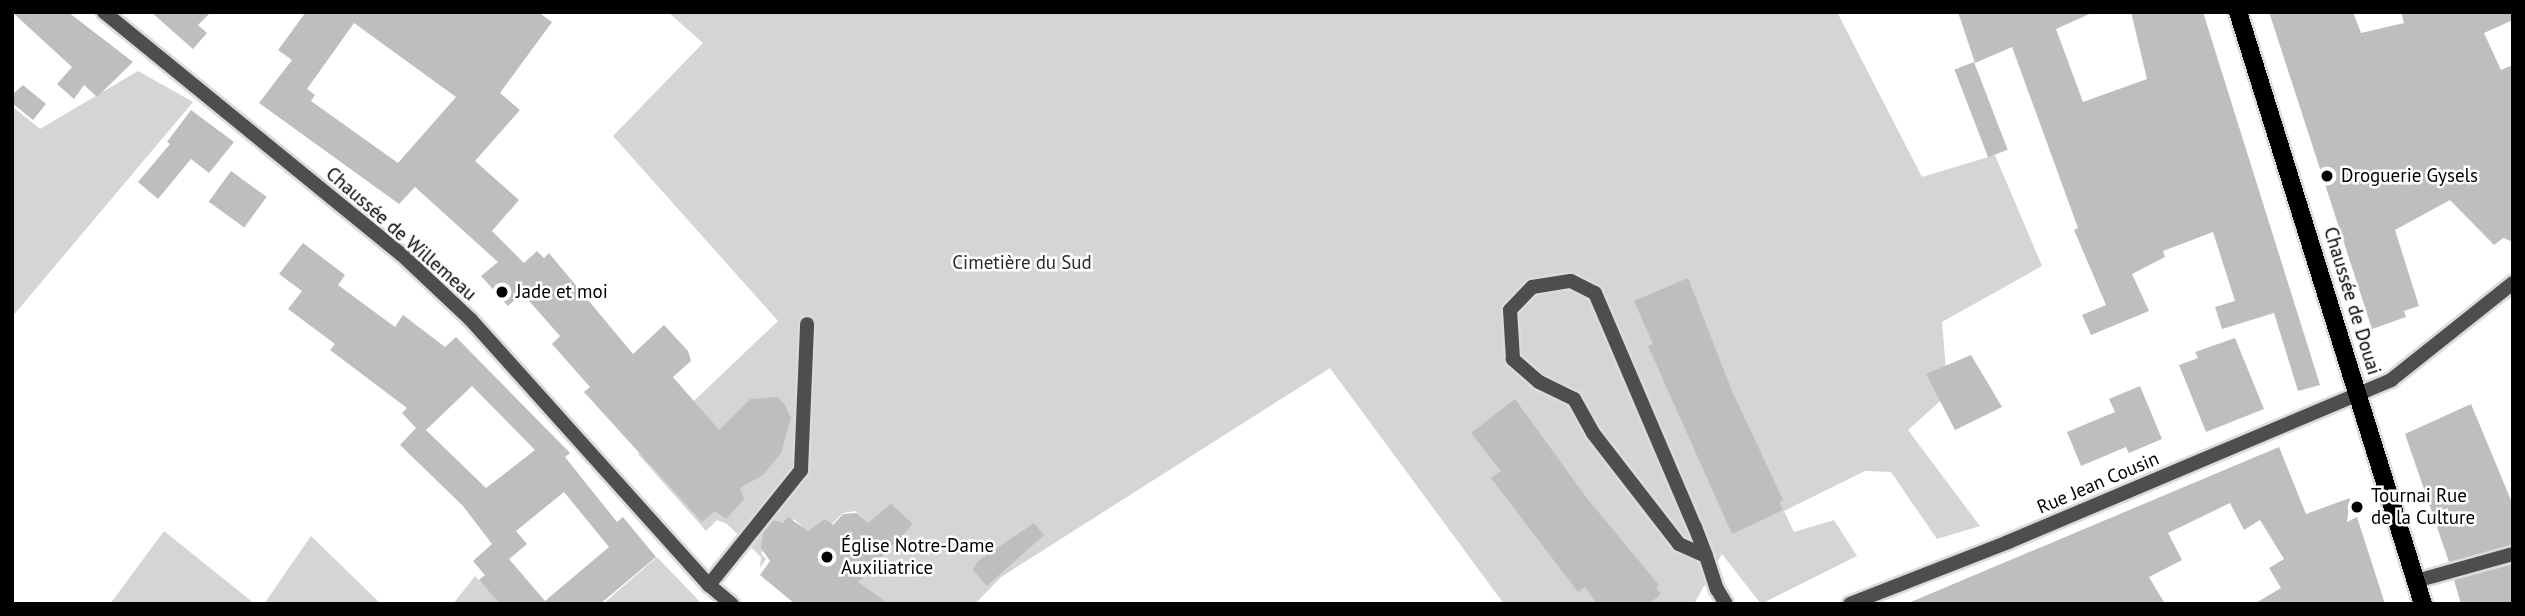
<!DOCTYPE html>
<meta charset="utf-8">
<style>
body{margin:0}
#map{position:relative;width:2525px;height:616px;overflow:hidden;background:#fff;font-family:"PT Sans",sans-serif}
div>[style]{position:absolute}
.green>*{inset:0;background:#d5d5d5}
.building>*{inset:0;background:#bebebe;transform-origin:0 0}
.roads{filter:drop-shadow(2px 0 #dbdbdb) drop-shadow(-2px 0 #dbdbdb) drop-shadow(0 2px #dbdbdb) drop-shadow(0 -2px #dbdbdb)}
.service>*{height:14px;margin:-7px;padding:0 7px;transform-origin:7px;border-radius:7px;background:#4e4e4e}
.minor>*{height:14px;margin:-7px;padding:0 7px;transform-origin:7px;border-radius:7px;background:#4e4e4e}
.tertiary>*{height:14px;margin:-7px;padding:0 7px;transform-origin:7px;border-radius:7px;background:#4e4e4e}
.primary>*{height:18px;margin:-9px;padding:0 9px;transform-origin:9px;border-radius:9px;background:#000}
.dots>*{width:19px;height:19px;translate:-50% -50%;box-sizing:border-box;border:4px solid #fff;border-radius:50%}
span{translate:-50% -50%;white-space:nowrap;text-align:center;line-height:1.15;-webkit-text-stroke:5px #fff;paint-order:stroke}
.poi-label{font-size:19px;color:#000}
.left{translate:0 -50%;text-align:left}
.street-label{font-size:19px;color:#000}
.park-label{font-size:19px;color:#2c2c2c}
.frame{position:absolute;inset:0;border:14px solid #000;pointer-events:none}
</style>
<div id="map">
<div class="green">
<i style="clip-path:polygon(668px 12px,1837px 12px,1922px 177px,1995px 155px,2042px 266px,1942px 322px,1948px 394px,1908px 430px,1980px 526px,1937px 539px,1891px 472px,1865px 471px,1784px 511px,1794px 532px,1834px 520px,1857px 556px,1761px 604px,1722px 554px,1694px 604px,1504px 604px,1330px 368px,1001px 577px,975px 604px,886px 604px,854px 580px,867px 523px,856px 511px,843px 513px,830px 526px,819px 523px,809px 533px,794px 519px,761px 553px,766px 559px,760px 568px,761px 557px,727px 524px,717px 520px,706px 531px,638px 454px,778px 321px,613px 136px,703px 43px)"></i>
<i style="clip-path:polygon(138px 71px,193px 102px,12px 317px,12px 106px,40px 129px)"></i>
<i style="clip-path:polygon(164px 531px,255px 604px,110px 604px)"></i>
<i style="clip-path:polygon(311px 536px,381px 604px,264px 604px)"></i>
<i style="clip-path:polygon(657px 557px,702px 604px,603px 604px)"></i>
<i style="clip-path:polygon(475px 576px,501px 604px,453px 604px)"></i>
</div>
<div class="building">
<i style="clip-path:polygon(12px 12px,68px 12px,133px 62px,97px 97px,84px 85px,74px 99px,57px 84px,72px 67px)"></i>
<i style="clip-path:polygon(151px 12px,211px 12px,198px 25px,207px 33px,193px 49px)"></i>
<i style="clip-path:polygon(evenodd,306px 12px,538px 12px,552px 22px,500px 93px,520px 110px,475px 161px,519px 200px,492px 231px,524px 263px,537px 251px,544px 258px,549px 253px,633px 354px,664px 325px,688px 351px,691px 361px,673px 377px,719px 430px,750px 399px,778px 397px,785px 405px,791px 418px,781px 453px,763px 475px,740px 488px,744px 499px,726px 519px,715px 511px,702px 522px,584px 392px,590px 387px,552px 344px,560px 336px,522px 293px,508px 306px,481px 276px,498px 262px,415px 187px,399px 204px,259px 103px,292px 60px,278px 50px,306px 12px,354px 23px,456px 97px,398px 163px,311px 101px,315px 95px,307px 89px,354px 23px)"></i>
<i style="clip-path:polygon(1958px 12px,2094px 12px,2056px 29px,2083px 102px,2147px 79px,2131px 12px,2203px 12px,2320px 385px,2298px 391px,2274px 313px,2222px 329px,2215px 307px,2235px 301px,2213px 232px,2163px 251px,2165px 257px,2132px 274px,2149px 311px,2091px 335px,2082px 315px,2106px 305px,2074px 230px,2078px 228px,2012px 47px,1975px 63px)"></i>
<i style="clip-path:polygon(2269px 12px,2353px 12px,2361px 33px,2404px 23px,2401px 12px,2513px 12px,2513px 20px,2484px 33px,2501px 70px,2513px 65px,2513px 242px,2503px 238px,2494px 245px,2450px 200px,2395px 230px,2419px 306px,2404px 311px,2406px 317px,2372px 329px)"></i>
<i style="left:1974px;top:62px;width:94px;height:21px;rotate:69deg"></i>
<i style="clip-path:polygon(23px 85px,46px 104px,33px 120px,12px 103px,12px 95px)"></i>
<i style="clip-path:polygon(191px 110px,234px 142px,209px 173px,191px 159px,158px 199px,138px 182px,170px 144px,167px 142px)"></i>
<i style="left:231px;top:171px;width:44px;height:38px;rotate:36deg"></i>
<i style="clip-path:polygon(evenodd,303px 243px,345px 275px,338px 285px,395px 327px,403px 315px,445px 347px,456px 337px,570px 453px,565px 457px,617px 522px,623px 517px,656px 557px,600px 604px,500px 604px,479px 580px,485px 575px,473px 561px,492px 544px,463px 506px,400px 445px,416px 428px,402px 413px,407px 408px,330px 350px,335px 344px,288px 309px,302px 291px,279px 274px,303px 243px,472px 386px,535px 450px,486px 488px,426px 430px,472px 386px,303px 243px,564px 492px,609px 547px,545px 601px,509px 559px,527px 544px,516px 531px,564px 492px)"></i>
<i style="clip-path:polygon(1688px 278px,1732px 391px,1783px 500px,1780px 502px,1783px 510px,1732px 534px,1648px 346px,1653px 344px,1634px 301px)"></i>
<i style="clip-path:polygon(2235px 338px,2264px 409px,2206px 432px,2179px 365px,2198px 358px,2195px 352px)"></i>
<i style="clip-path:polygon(1971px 355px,2002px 407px,1955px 430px,1926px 374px)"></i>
<i style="clip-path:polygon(2140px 386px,2162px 439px,2129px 453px,2126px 447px,2081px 466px,2067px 432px,2115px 412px,2109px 399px)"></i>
<i style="clip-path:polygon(1515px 399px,1586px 497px,1659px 585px,1656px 587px,1661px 594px,1649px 604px,1597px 604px,1585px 587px,1578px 592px,1491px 478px,1501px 471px,1471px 433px)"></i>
<i style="clip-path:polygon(2471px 404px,2513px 505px,2513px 545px,2449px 562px,2405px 434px)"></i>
<i style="clip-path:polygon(2279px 447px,2306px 514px,2350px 498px,2347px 522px,2357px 517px,2385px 604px,2254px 604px,2281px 588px,2269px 568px,2284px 559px,2260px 520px,2244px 530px,2230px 503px,2168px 533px,2182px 560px,2149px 577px,2165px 604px,1906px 604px)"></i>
<i style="clip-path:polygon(891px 504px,913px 524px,858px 582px,889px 604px,795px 604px,760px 575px,770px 561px,761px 548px,763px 533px,773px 520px,783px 523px,788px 517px,808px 531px,825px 519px,833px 525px,843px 514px,857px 513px,868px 523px)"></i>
<i style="clip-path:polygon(1034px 523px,1044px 535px,987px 586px,973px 570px,978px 561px)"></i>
<i style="clip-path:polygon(2513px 564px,2513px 604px,2461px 604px,2454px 580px)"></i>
</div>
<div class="roads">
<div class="service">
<i style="left:1706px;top:556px;width:30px;rotate:-156deg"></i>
<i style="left:1679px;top:544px;width:140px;rotate:-127.8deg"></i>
<i style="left:1593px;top:433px;width:39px;rotate:-119deg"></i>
<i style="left:1574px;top:399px;width:39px;rotate:-154deg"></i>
<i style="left:1539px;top:382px;width:35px;rotate:-139deg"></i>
<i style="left:1513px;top:359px;width:49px;rotate:-93.5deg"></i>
<i style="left:1510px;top:310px;width:32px;rotate:-46deg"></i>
<i style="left:1532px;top:287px;width:39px;rotate:-9deg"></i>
<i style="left:1571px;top:281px;width:27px;rotate:27deg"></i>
<i style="left:1595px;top:293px;width:254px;rotate:66.9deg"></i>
<i style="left:1695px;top:527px;width:31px;rotate:69deg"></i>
<i style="left:1706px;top:556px;width:35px;rotate:72deg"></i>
<i style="left:1717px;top:589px;width:17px;rotate:59deg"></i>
<i style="left:709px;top:585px;width:147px;rotate:-51.3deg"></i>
<i style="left:801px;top:470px;width:146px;rotate:-87.6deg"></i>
</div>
<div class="minor">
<i style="left:2416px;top:581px;width:101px;rotate:-15.6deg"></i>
<i style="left:1850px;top:604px;width:170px;rotate:-21.4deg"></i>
<i style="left:2008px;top:542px;width:416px;rotate:-22.9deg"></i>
<i style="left:2391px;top:380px;width:156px;rotate:-38.5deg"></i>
</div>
<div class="tertiary">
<i style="left:104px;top:12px;width:383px;rotate:39.2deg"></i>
<i style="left:401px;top:254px;width:96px;rotate:43.3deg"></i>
<i style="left:471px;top:320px;width:356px;rotate:48.1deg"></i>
<i style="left:709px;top:585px;width:30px;rotate:40deg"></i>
</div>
<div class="primary">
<i style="left:2238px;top:12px;width:620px;rotate:72.65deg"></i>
</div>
</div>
<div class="dots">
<i style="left:2327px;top:176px;background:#000"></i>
<i style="left:502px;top:292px;background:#000"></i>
<i style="left:2357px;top:507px;background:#000"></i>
<i style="left:827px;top:557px;background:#000"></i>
</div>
<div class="poi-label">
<span class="left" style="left:2341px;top:176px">Droguerie Gysels</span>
<span class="left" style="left:516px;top:292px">Jade et moi</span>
<span class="left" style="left:2371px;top:507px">Tournai Rue<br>de la Culture</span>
<span class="left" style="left:841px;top:557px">Église Notre-Dame<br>Auxiliatrice</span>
</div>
<div class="street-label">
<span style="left:401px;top:234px;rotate:41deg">Chaussée de Willemeau</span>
<span style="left:2352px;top:301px;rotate:73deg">Chaussée de Douai</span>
<span style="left:2098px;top:483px;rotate:-23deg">Rue Jean Cousin</span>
</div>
<div class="park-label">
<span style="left:1022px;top:263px">Cimetière du Sud</span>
</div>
<div class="frame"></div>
</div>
